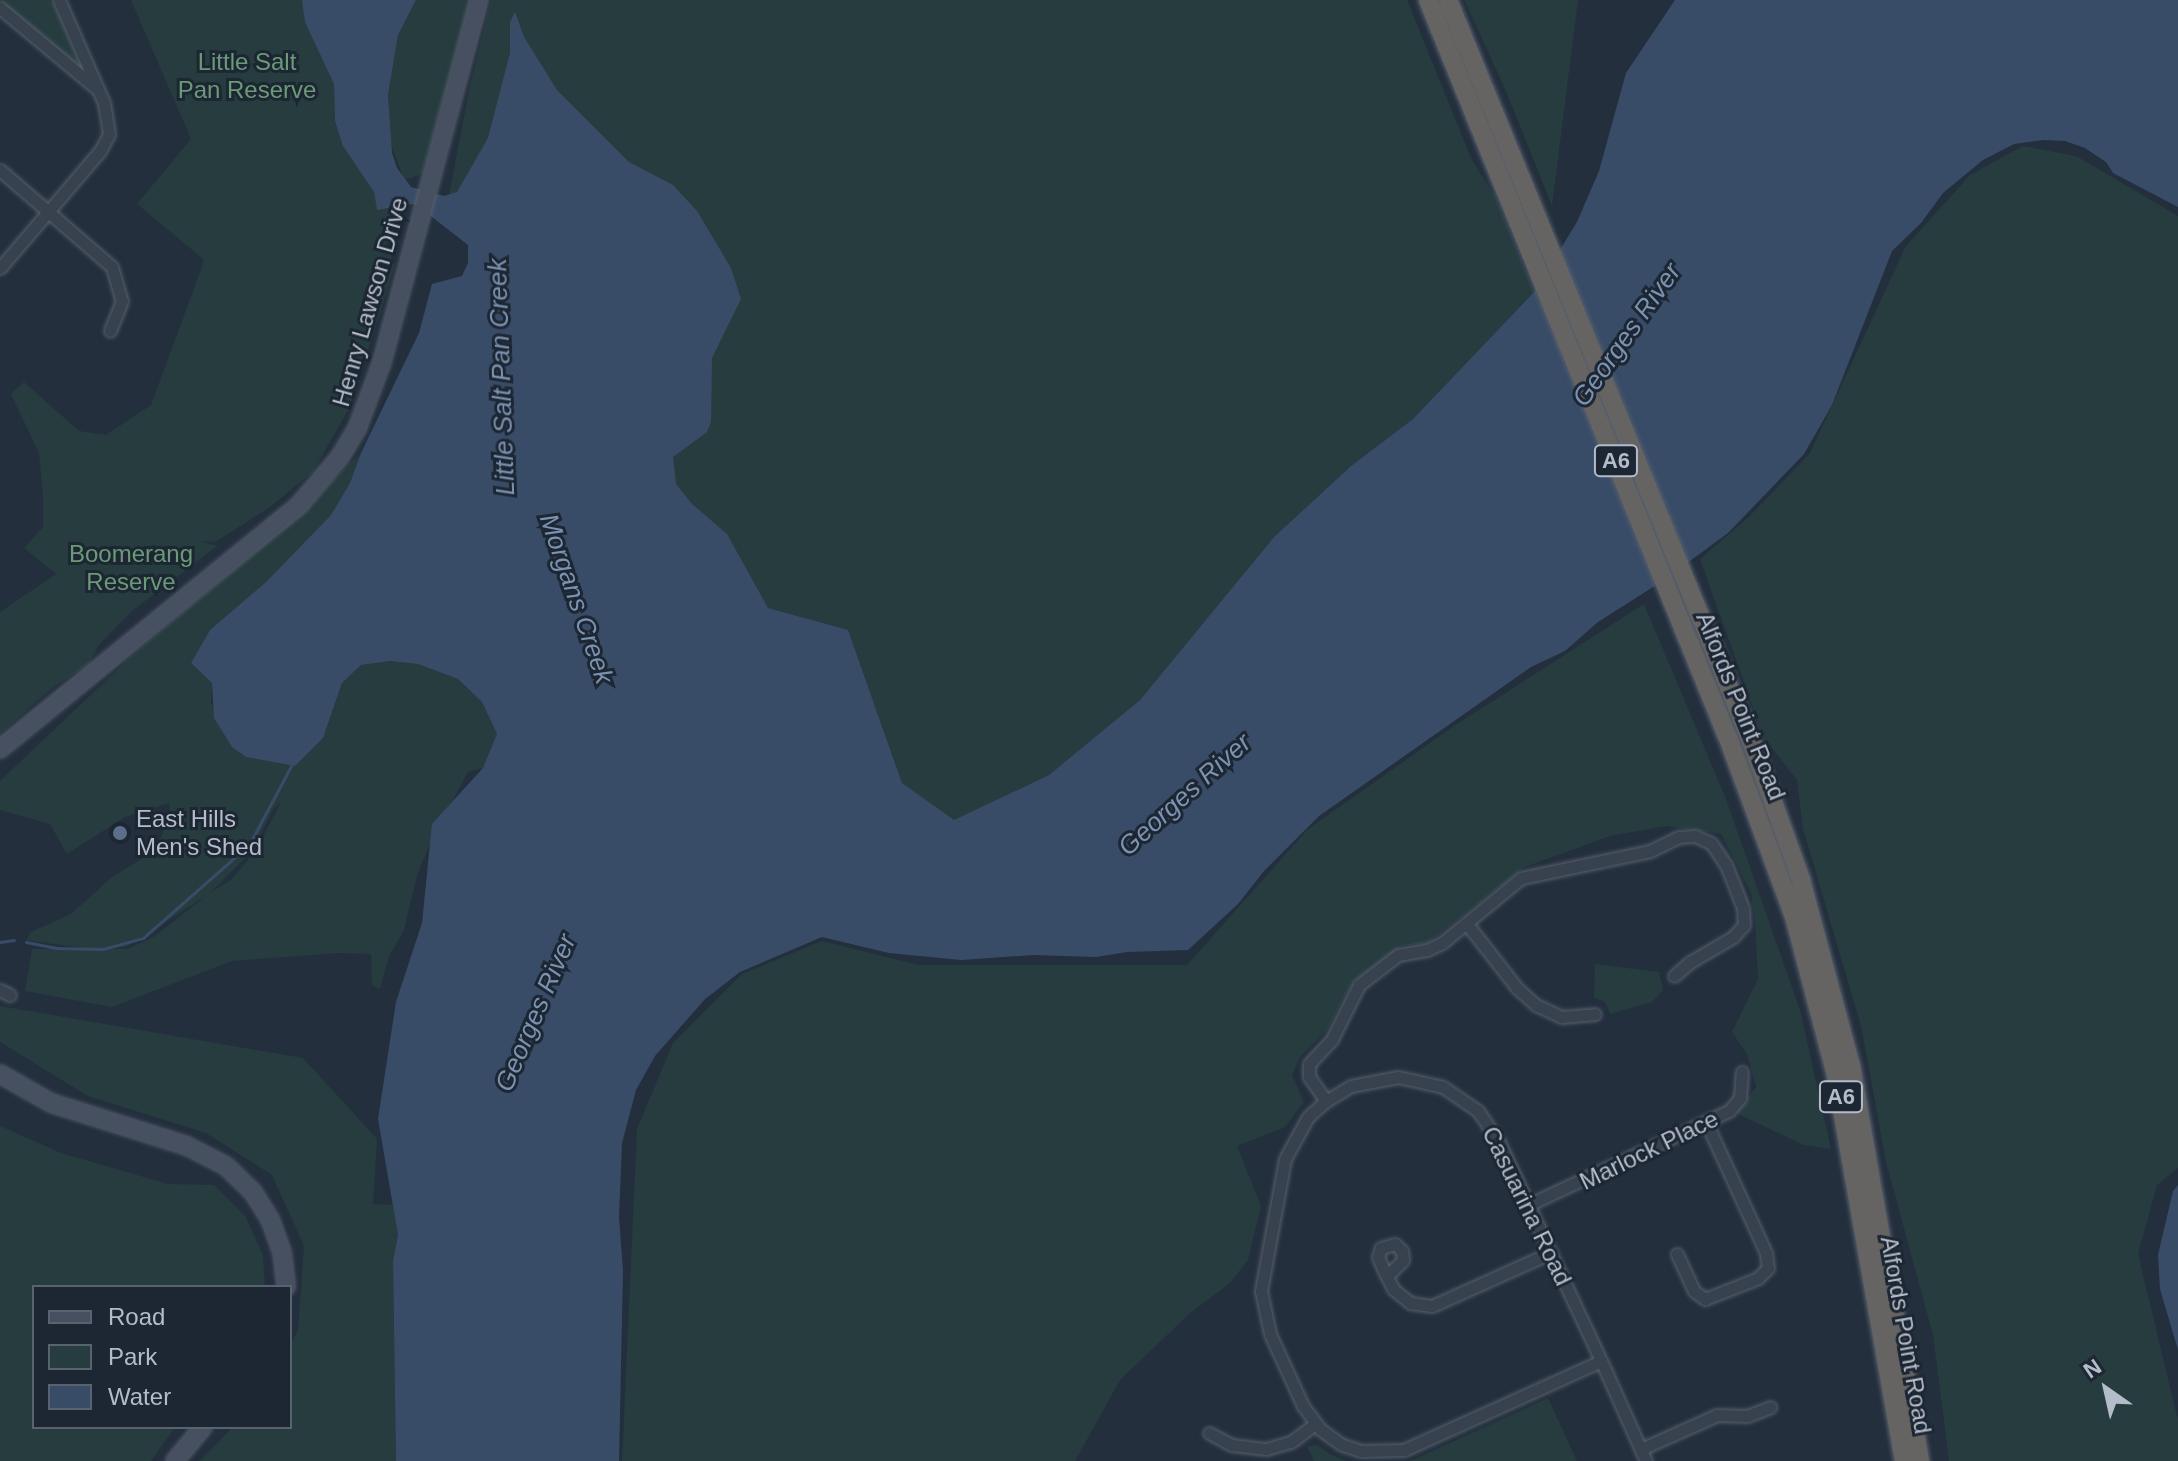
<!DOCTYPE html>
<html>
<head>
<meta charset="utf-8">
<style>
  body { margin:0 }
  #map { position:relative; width:2178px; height:1461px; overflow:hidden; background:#242f3e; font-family:Arial,sans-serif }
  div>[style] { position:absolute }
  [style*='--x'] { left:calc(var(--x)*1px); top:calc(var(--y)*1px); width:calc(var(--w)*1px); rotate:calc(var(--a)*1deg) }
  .green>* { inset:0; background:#263c3f }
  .water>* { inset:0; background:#394c67 }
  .stream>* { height:3px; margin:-1.5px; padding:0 1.5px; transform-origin:1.5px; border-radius:1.5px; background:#394c67 }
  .roads { filter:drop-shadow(0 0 2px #565f6c) drop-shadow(0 0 2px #565f6c) }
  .minor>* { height:11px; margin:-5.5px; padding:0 5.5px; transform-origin:5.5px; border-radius:5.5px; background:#38414e }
  .secondary>* { height:16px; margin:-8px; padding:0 8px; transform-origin:8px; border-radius:8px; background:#465061 }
  .trunk>* { height:18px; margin:-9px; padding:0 9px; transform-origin:9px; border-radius:9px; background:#656462 }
  .dots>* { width:22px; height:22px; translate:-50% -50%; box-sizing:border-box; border:4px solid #1d2633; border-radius:50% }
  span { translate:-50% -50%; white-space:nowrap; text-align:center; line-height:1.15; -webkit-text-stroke:6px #1d2633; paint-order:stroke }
  .shield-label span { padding:2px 6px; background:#1d2633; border:2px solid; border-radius:6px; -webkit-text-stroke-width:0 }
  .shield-label { font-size:22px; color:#b4bcc9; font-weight:700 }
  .park-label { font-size:24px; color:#6b9a76 }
  .street-label { font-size:24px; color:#b4bcc9 }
  .poi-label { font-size:24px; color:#b4bcc9 }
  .left { translate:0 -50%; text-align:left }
  .water-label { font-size:26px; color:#7c92b1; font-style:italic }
  .legend { position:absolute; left:32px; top:1285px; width:260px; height:144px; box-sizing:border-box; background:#1d2633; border:2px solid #59626f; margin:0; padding:10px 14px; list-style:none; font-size:24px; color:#b4bcc9 }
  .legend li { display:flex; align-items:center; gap:16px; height:40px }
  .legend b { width:40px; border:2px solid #59626f }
  .north { position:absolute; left:2066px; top:1349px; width:80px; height:80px; -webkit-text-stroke:6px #1d2633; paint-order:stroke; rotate:326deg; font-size:22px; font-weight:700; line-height:32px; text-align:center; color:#b4bcc9 }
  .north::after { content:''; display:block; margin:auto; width:28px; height:36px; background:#b4bcc9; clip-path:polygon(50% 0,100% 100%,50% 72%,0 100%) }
</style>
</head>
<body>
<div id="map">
  <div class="green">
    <i style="clip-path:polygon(0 0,52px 0,79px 62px,72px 63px)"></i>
    <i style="clip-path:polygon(131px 0,302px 0,334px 84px,335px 121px,348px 152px,374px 192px,377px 209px,400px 208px,400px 238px,386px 243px,395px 266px,349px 409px,313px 472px,270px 507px,215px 542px,200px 541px,217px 546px,132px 611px,98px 646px,89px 664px,51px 689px,0 734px,0 612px,56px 574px,24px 548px,43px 527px,43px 494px,39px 453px,11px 394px,24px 382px,79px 431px,106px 435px,151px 405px,203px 264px,203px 259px,137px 204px,191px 139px)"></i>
    <i style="clip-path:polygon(416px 0,470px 0,422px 174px,404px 180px,389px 139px,388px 95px,398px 35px)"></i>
    <i style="clip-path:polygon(491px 0,1407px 0,1471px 158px,1496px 198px,1534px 292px,1413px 419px,1351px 466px,1274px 537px,1140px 700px,1049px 775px,954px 821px,902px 783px,848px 630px,752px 622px,488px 182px,449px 196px,470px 85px)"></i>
    <i style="clip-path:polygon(1464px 0,1578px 0,1552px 206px,1506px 91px)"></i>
    <i style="clip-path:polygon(2023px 146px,2076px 156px,2178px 216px,2178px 1168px,2157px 1185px,2138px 1254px,2178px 1420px,2178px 1461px,1949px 1461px,1933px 1335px,1886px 1162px,1861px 1026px,1803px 829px,1797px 780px,1764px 738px,1700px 559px,1750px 516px,1810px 453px,1906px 246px,1970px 175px)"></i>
    <i style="clip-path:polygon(evenodd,361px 453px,350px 483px,331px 515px,266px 582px,210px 630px,191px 663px,212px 683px,211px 703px,246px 757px,295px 766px,323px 738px,342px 683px,361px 665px,390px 661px,418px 664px,458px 679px,482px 702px,497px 734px,497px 743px,483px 768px,468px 772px,434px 835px,417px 875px,404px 930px,389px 956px,380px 989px,372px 985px,371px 954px,338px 953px,232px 961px,112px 1007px,25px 991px,32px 949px,128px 949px,155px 936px,206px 896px,126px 947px,89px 949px,26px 940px,31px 932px,71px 914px,112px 877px,143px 858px,161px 838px,170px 813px,169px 803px,125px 817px,67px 854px,50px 824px,0 810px,0 781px,137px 651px,280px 531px,361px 453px,281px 802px,256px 850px,231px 880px,211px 892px,251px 852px,274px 808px,281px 802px)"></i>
    <i style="clip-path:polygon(1644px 604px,1726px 799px,1800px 1010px,1831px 1149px,1804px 1145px,1736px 1113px,1756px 1087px,1747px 1054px,1732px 1032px,1758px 979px,1755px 923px,1751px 893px,1721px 834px,1666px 826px,1610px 836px,1525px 867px,1428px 943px,1402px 946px,1354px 981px,1327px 1030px,1301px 1056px,1292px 1075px,1304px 1102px,1285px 1127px,1237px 1146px,1261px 1206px,1248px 1260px,1230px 1283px,1189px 1314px,1120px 1380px,1075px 1461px,622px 1461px,637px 1129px,673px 1043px,742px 974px,822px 941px,918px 965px,1187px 965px,1307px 830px,1451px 728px)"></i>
    <i style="clip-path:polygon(1595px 964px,1659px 972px,1663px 990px,1652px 1002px,1610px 1014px,1605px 1002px,1594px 997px)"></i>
    <i style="clip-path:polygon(0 1006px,303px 1058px,377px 1139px,373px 1204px,393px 1205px,398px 1235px,393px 1261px,396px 1461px,200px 1461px,233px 1427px,290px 1427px,290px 1345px,298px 1330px,304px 1246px,272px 1175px,206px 1133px,88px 1096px,0 1042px)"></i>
    <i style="clip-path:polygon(0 1126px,61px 1153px,168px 1184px,214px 1185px,245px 1216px,263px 1255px,265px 1287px,34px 1287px,34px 1427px,175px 1427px,151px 1461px,0 1461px)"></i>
    <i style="clip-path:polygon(1548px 1398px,1577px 1461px,1409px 1461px,1415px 1459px)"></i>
    <i style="clip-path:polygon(1317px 1445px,1330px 1454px,1346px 1461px,1314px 1461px,1307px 1446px)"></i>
  </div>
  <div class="water">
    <i style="clip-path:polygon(302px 0,416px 0,398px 35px,388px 95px,392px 153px,397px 168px,411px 187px,444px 196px,457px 192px,488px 138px,510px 53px,510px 22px,515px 12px,524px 37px,557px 90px,629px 162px,673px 185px,697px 211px,731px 268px,741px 299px,712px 358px,711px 422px,707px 432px,673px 457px,676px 484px,692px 504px,727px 534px,768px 608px,848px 630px,902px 783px,954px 820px,1049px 775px,1140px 700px,1274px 537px,1351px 466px,1413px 419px,1534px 292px,1577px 222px,1599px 171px,1626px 73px,1675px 0,2178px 0,2178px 207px,2113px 173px,2106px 162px,2085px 148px,2065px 141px,2044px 140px,2014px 144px,1983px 160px,1943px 193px,1921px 223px,1892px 251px,1832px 405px,1804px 454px,1728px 533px,1664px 580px,1598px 622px,1565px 651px,1531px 667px,1319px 816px,1264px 871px,1238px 904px,1188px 950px,1127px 952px,1096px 957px,1033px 955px,961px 960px,889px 953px,822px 937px,740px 972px,705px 999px,655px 1056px,636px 1090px,622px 1143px,619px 1217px,623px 1271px,619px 1461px,396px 1461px,393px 1261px,398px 1235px,378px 1119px,396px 1002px,422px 923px,432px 824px,483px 768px,497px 734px,482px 702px,458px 679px,418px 664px,390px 661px,361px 665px,342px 683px,323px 738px,295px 766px,246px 757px,232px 747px,214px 718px,212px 683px,191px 663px,210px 630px,266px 582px,331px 515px,350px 483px,361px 453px,419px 333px,432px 284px,462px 276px,468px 263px,468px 245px,423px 210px,413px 204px,377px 210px,374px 192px,343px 146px,335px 121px,334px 84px,305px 22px)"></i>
    <i style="clip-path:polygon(2178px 1185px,2178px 1350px,2160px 1289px,2158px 1255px,2173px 1191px)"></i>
  </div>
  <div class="stream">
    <i style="--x:0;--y:942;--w:14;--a:-8"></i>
    <i style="--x:26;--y:942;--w:31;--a:11"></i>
    <i style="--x:56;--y:948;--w:47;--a:1.2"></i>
    <i style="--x:103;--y:949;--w:41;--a:-15.4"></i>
    <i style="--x:143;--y:938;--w:141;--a:-41.3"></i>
    <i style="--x:249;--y:845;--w:92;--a:-62"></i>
  </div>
  <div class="roads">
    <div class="minor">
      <i style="--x:0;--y:8;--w:125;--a:39.8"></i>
      <i style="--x:0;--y:170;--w:148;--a:40.9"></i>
      <i style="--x:112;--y:267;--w:35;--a:74"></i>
      <i style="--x:122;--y:301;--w:32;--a:112"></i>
      <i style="--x:0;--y:268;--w:154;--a:-49.5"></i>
      <i style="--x:100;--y:151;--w:19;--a:-62"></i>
      <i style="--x:109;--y:134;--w:31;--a:-99"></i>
      <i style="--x:104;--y:103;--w:112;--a:-113.6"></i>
      <i style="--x:1467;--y:924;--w:81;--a:52"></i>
      <i style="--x:1517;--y:988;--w:25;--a:42"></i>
      <i style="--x:1536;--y:1005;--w:29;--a:25"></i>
      <i style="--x:1562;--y:1017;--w:33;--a:-5"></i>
      <i style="--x:0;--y:990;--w:11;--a:27"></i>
      <i style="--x:1326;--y:1101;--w:29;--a:-125"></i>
      <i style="--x:1309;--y:1077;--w:13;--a:-90"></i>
      <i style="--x:1309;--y:1064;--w:34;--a:-47"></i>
      <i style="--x:1332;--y:1039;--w:60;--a:-63.4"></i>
      <i style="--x:1359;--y:985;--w:49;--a:-37.6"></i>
      <i style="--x:1398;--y:955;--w:29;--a:-10"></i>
      <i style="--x:1427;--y:950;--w:17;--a:-25"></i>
      <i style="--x:1442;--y:943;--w:102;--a:-39.4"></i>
      <i style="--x:1521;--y:878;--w:132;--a:-11.8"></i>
      <i style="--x:1650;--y:851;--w:32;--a:-26"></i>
      <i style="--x:1679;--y:837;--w:16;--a:-4"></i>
      <i style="--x:1695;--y:836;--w:17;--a:24"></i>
      <i style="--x:1711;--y:843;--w:27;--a:56"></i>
      <i style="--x:1726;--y:865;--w:46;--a:68.4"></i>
      <i style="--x:1743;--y:908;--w:17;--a:87"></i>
      <i style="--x:1744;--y:925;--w:16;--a:133"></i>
      <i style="--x:1733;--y:937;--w:50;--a:149.8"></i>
      <i style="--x:1690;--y:962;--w:21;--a:139"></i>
      <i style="--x:1528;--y:1205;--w:222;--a:-25.1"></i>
      <i style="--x:1729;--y:1111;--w:17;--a:-50"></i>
      <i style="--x:1740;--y:1098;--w:26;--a:-86"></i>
      <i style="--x:1677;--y:1254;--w:41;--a:65.3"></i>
      <i style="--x:1694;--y:1291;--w:14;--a:36"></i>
      <i style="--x:1705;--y:1299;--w:57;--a:-21.6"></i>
      <i style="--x:1758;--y:1278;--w:14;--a:-45"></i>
      <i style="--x:1768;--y:1268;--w:15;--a:-98"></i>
      <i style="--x:1766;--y:1253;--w:144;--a:-114.6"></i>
      <i style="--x:1387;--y:1276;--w:23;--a:-45"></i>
      <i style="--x:1403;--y:1260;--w:9;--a:-96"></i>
      <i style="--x:1402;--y:1251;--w:10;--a:-135"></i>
      <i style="--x:1395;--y:1244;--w:15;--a:164"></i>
      <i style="--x:1381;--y:1248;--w:9;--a:108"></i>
      <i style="--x:1378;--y:1257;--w:13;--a:67"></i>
      <i style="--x:1383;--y:1269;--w:22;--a:63"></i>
      <i style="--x:1393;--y:1289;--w:22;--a:39"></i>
      <i style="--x:1410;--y:1303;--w:22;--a:8"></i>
      <i style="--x:1432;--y:1306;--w:129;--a:-24.2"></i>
      <i style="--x:1601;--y:1361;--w:216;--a:155.7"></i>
      <i style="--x:1404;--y:1450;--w:43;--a:178.7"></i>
      <i style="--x:1361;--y:1451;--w:20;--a:-162"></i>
      <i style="--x:1342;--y:1445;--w:26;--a:-144"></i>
      <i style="--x:1321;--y:1430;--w:30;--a:-127"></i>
      <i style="--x:1303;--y:1406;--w:79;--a:-114.6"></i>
      <i style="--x:1270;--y:1334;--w:44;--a:-101.8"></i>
      <i style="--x:1261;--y:1291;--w:134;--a:-79.7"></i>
      <i style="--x:1285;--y:1159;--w:48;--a:-61.3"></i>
      <i style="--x:1308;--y:1117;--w:24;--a:-42"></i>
      <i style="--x:1326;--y:1101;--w:29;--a:-31"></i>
      <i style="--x:1351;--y:1086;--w:48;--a:-10.8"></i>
      <i style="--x:1398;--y:1077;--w:46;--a:12.5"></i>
      <i style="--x:1443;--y:1087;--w:42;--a:34.4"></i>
      <i style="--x:1478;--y:1111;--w:37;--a:56"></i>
      <i style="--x:1499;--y:1142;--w:256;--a:65"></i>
      <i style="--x:1607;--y:1374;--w:95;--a:65.9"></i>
      <i style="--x:1209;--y:1433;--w:26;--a:28"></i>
      <i style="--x:1232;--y:1445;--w:34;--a:7"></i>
      <i style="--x:1266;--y:1449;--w:26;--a:-16"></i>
      <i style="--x:1291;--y:1442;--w:30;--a:-37"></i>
      <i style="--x:1641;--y:1449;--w:83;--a:-24.1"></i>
      <i style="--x:1717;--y:1415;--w:30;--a:2"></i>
      <i style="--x:1747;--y:1416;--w:25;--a:-21"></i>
    </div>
    <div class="secondary">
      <i style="--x:0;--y:749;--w:387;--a:-39.2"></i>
      <i style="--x:300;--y:504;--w:62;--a:-49.6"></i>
      <i style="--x:340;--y:457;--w:33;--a:-59"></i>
      <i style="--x:357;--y:429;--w:72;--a:-69.5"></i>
      <i style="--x:382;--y:362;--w:375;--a:-75"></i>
      <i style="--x:0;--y:1074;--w:59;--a:29.6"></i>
      <i style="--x:51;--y:1103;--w:143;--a:17.5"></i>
      <i style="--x:187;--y:1146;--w:44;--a:27.1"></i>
      <i style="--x:226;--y:1166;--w:37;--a:44"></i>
      <i style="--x:253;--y:1192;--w:32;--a:58"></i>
      <i style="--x:270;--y:1219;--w:35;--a:70"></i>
      <i style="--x:282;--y:1252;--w:35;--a:83"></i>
      <i style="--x:175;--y:1461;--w:44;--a:-50.5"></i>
    </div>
    <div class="trunk">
      <i style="--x:1428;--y:0;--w:805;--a:67.89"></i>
      <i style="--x:1731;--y:746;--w:181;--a:69.7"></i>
      <i style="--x:1794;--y:916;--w:164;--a:75.2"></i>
      <i style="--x:1836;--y:1075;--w:392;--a:80"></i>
      <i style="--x:1448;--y:0;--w:797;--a:67.74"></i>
      <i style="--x:1750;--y:738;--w:151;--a:70.2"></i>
      <i style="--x:1801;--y:880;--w:193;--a:75"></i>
      <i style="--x:1851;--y:1066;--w:401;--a:80.1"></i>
    </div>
  </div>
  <div class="dots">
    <i style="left:120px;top:833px;background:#5c6f8a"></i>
  </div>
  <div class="shield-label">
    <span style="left:1616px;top:461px">A6</span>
    <span style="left:1841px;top:1097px">A6</span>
  </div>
  <div class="park-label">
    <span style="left:247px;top:76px">Little Salt<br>Pan Reserve</span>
    <span style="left:131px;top:568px">Boomerang<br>Reserve</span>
  </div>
  <div class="street-label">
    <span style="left:370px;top:302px;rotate:-74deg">Henry Lawson Drive</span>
    <span style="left:1741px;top:706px;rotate:68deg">Alfords Point Road</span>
    <span style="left:1649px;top:1150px;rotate:-26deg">Marlock Place</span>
    <span style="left:1527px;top:1206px;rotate:64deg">Casuarina Road</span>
    <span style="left:1906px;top:1335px;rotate:80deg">Alfords Point Road</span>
  </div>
  <div class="poi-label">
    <span class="left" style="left:136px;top:833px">East Hills<br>Men's Shed</span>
  </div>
  <div class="water-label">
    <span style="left:1627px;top:335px;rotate:-55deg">Georges River</span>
    <span style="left:502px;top:377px;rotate:-92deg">Little Salt Pan Creek</span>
    <span style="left:576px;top:599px;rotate:71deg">Morgans Creek</span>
    <span style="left:1185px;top:795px;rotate:-42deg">Georges River</span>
    <span style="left:536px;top:1013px;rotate:-67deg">Georges River</span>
  </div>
  <ul class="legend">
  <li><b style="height:10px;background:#465061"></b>Road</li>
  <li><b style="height:22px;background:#263c3f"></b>Park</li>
  <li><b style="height:22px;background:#394c67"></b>Water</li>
  </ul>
  <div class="north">N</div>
</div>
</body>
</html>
